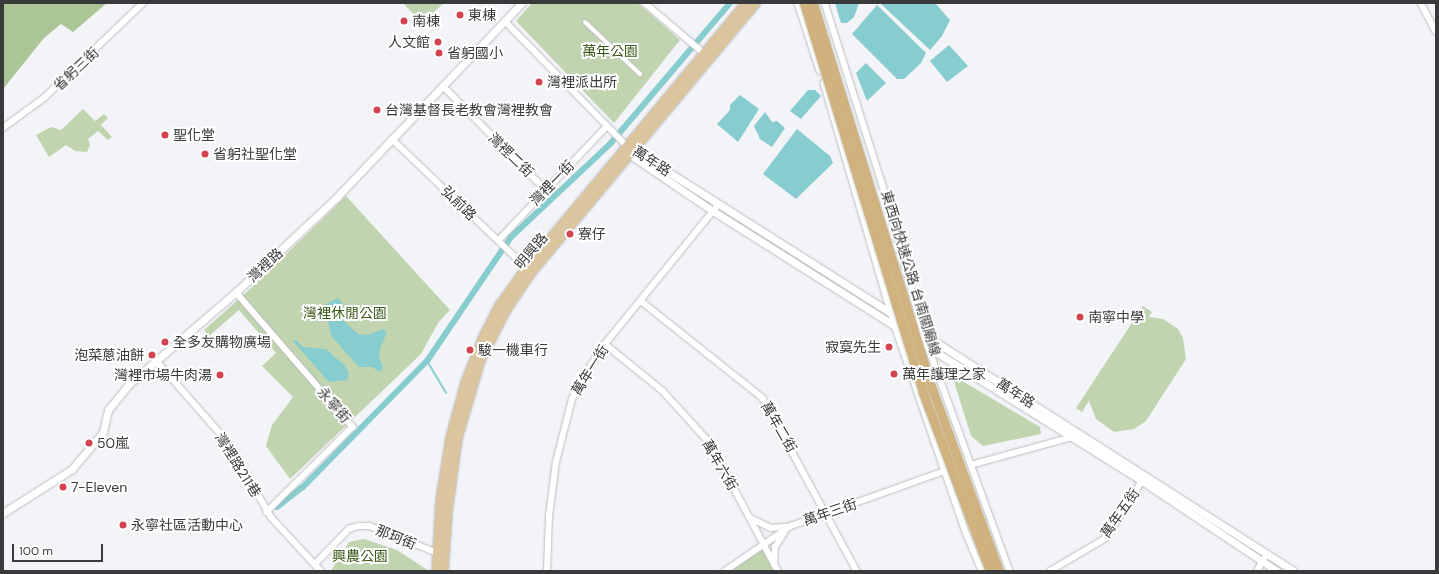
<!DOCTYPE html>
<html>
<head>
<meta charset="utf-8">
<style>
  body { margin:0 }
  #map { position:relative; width:1439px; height:574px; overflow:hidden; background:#f3f4f8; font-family:"DM Sans","Noto Sans TC",sans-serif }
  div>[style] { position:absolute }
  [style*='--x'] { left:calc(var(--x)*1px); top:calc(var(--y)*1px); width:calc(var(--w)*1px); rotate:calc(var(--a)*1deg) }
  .green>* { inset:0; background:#c0d4b0 }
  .forest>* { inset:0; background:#acc597 }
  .water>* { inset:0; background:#87ccce }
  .stream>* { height:2px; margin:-1px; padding:0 1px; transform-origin:1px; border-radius:1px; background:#87ccce }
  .canal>* { height:6px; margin:-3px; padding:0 3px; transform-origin:3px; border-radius:3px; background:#87ccce }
  .roads { filter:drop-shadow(0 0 1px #bdbec2) drop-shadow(0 0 1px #bdbec2) }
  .pedestrian>* { height:4px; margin:-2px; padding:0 2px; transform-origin:2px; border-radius:2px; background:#fff }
  .minor>* { height:5.5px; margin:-2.75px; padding:0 2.75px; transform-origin:2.75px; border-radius:2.75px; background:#fff }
  .tertiary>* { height:7px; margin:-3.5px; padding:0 3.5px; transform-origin:3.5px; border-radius:3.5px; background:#fff }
  .primary>* { height:9px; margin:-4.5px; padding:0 4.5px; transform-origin:4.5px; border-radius:4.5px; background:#dbc59e }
  .bridges { filter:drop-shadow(0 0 1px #cfd0d0) drop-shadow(0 0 1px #cfd0d0) }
  .trunk-bridge>* { height:9px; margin:-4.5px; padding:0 4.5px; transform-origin:4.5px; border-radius:4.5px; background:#cfb27e }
  .dots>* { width:11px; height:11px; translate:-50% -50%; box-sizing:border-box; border:2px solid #fff; border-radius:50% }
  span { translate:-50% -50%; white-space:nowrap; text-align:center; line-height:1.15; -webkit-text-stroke:4px #fff; paint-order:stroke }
  .poi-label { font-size:14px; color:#393a3b }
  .left { translate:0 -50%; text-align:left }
  .right { translate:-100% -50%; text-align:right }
  .park-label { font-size:14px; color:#3a5a19 }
  .street-label { font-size:14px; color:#393a3b }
  .frame { position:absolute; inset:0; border:4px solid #393a3b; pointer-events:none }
  .scale { position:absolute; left:12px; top:544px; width:91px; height:18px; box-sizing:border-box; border:2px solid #393a3b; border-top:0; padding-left:5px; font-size:12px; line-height:14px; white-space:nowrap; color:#393a3b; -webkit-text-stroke:3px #fff; paint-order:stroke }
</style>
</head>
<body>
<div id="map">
  <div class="green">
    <i style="clip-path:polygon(403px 3px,444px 3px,422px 23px)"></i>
    <i style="clip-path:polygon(532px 3px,638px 3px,680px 40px,614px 123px,516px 21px)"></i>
    <i style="clip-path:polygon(83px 109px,95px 121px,104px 114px,108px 118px,101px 125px,112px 137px,108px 140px,98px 131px,88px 139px,90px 145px,87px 152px,75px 151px,66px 145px,49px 157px,36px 135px,51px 127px,61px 130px)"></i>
    <i style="clip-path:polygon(346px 196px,450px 310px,438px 323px,421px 354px,290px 479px,266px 446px,272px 425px,293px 397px,262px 366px,276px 353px,239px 310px,209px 336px,204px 330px,250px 289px)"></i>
    <i style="clip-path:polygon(1143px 306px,1152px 312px,1149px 317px,1163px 319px,1178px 329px,1183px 338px,1186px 359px,1146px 421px,1134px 429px,1114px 432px,1096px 419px,1089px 401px,1082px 412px,1076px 408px)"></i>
    <i style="clip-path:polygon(952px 375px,1040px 427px,1041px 434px,983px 446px,971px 436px)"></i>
    <i style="clip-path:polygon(364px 539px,397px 550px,429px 571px,331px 571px,349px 542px)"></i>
    <i style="clip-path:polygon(763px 545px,778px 571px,721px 571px)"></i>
  </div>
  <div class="forest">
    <i style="clip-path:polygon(3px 3px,107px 3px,73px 32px,61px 24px,44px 38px,3px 89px)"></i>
  </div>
  <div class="water">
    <i style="clip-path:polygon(835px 3px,859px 3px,854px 17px,847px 23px,841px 23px)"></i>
    <i style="clip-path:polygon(880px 3px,935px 3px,950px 20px,942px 36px,930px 50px)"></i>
    <i style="clip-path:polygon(877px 5px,926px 53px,921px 63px,904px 79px,897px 79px,852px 34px)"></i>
    <i style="clip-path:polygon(949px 45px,968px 66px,947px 82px,930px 61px)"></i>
    <i style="clip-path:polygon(866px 63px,886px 83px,867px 101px,856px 73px)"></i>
    <i style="clip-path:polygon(808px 90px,815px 90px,821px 96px,801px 119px,790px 111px)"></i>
    <i style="clip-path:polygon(740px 95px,759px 109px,738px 142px,717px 124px,730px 110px,730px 105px)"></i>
    <i style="clip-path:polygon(765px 112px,772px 122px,777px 121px,785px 128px,772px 147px,760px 139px,754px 126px)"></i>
    <i style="clip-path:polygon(797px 129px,830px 156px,833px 163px,796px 199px,763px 174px)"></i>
    <i style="clip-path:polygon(338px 298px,342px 303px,345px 322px,358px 334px,368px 335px,383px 329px,387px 333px,381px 345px,379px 358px,383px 367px,380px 372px,372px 367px,359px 367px,331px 336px,328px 321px,322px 312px,326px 304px)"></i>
    <i style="clip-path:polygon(296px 340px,303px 347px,326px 349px,344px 365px,349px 373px,347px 380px,329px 382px,293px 341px)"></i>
  </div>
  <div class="stream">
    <i style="--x:427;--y:361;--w:37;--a:59"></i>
  </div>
  <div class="canal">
    <i style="--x:277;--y:507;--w:33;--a:-38"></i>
    <i style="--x:303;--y:487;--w:177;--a:-45.5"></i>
    <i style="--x:427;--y:361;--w:150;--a:-55.9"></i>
    <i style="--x:511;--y:237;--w:136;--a:-43.2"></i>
    <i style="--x:610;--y:144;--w:185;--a:-49.6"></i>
  </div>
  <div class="roads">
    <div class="pedestrian">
      <i style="--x:585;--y:22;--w:76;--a:43.4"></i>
    </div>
    <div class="minor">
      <i style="--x:645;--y:3;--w:80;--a:40.4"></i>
      <i style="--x:798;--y:3;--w:71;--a:72.1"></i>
      <i style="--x:825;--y:3;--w:215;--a:72.4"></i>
      <i style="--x:890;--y:208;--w:131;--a:75"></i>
      <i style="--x:924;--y:335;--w:251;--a:70"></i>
      <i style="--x:1421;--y:3;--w:32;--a:62"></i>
      <i style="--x:505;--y:21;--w:175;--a:45.7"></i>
      <i style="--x:824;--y:83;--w:253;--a:73.7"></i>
      <i style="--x:895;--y:326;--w:218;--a:71"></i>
      <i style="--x:966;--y:532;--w:42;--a:67.7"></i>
      <i style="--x:443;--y:86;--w:145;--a:45.3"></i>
      <i style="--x:3;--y:128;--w:51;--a:-36.2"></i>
      <i style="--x:44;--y:98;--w:137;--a:-43.8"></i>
      <i style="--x:392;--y:139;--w:185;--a:43.7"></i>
      <i style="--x:498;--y:241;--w:158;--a:-46.5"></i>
      <i style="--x:236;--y:292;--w:179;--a:49.1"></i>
      <i style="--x:353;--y:427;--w:121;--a:135.3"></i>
      <i style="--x:641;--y:301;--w:156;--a:38.5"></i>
      <i style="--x:763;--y:398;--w:197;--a:61.5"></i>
      <i style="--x:605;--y:344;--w:75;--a:39"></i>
      <i style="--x:663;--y:391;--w:72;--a:47.8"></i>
      <i style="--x:711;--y:444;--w:144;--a:62.2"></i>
      <i style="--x:156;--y:360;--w:108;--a:48.8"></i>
      <i style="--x:227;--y:441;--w:89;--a:59.7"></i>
      <i style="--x:272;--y:518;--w:72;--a:47.2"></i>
      <i style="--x:971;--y:465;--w:106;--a:-15.4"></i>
      <i style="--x:750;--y:518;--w:23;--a:25"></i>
      <i style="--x:771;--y:528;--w:16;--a:-4"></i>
      <i style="--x:315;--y:564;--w:49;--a:-45.8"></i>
      <i style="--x:349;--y:529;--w:10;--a:-17"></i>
      <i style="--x:359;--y:526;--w:11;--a:0"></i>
      <i style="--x:370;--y:526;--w:75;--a:21.8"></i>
      <i style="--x:774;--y:564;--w:17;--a:-87"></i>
      <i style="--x:775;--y:547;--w:17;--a:-57"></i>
      <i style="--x:547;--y:571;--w:55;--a:-87.9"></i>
      <i style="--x:549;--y:516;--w:54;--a:-82.6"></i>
      <i style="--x:556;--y:462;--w:65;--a:-75.7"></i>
      <i style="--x:572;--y:399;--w:28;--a:-63"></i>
      <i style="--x:585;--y:374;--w:36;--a:-56"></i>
      <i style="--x:605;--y:344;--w:179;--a:-50.9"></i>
      <i style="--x:725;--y:571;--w:80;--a:-34.3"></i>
      <i style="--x:791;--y:526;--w:164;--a:-19.7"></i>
      <i style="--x:1050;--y:571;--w:65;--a:-30.5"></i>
      <i style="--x:1106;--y:538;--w:71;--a:-57.7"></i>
      <i style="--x:1257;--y:571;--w:14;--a:-60"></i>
    </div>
    <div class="tertiary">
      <i style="--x:629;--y:147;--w:323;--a:32.4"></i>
      <i style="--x:628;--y:151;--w:3;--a:72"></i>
      <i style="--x:629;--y:154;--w:102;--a:34.2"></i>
      <i style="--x:713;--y:211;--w:228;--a:32.3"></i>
      <i style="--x:912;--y:327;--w:452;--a:32.6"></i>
      <i style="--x:915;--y:339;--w:268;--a:32"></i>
      <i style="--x:1142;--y:481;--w:162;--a:33.7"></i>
      <i style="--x:3;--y:513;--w:82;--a:-32.5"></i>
      <i style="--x:72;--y:469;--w:48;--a:-50"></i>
      <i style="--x:103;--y:432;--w:23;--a:-77"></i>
      <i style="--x:108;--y:410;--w:33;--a:-51"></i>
      <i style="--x:129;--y:384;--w:141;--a:-40.7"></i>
      <i style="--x:236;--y:292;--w:137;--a:-43.2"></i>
      <i style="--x:336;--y:198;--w:269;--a:-46.4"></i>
    </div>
    <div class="primary">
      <i style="--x:436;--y:571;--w:71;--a:-86.8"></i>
      <i style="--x:440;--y:500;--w:64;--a:-81"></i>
      <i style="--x:450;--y:437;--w:57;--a:-74.7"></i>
      <i style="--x:465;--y:382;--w:49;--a:-68.6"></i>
      <i style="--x:483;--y:336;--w:35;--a:-63"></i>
      <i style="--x:499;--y:305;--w:47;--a:-54.6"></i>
      <i style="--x:526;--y:267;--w:343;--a:-50.3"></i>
      <i style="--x:443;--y:571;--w:59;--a:-86.1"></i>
      <i style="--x:447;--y:512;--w:75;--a:-82.3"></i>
      <i style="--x:457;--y:438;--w:81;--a:-73.6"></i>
      <i style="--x:480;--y:360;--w:57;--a:-63"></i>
      <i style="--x:506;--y:309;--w:45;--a:-56"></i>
      <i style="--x:531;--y:272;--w:350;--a:-50.2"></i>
    </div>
  </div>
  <div class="bridges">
    <div class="trunk-bridge">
      <i style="--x:804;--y:3;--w:408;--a:73"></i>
      <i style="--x:923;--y:393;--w:190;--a:69.4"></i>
      <i style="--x:813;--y:3;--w:404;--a:72.9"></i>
      <i style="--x:932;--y:389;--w:194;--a:69.8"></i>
    </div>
  </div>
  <div class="dots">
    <i style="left:460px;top:15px;background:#d44450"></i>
    <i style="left:404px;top:21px;background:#d44450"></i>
    <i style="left:438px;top:42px;background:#d44450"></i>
    <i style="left:439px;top:53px;background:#d44450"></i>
    <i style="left:539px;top:82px;background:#d44450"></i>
    <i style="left:377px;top:110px;background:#d44450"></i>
    <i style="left:165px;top:135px;background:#d44450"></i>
    <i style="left:205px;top:154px;background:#d44450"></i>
    <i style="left:570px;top:234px;background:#d44450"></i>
    <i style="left:1080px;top:317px;background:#d44450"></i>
    <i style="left:165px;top:342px;background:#d44450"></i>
    <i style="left:889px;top:347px;background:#d44450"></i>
    <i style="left:470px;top:350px;background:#d44450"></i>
    <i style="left:152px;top:355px;background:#d44450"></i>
    <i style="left:894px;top:374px;background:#d44450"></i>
    <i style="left:220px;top:375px;background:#d44450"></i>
    <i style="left:89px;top:443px;background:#d44450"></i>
    <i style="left:63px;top:487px;background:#d44450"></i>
    <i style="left:123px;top:525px;background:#d44450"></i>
  </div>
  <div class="poi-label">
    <span class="left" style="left:468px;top:15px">東棟</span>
    <span class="left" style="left:412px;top:21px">南棟</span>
    <span class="right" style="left:430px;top:42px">人文館</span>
    <span class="left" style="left:447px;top:53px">省躬國小</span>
    <span class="left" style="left:547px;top:82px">灣裡派出所</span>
    <span class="left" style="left:385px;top:110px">台灣基督長老教會灣裡教會</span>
    <span class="left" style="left:173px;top:135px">聖化堂</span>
    <span class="left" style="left:213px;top:154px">省躬社聖化堂</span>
    <span class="left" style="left:578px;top:234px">寮仔</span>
    <span class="left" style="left:1088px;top:317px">南寧中學</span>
    <span class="left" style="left:173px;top:342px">全多友購物廣場</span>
    <span class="right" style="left:881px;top:347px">寂寞先生</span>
    <span class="left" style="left:478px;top:350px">駿一機車行</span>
    <span class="right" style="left:144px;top:355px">泡菜蔥油餅</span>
    <span class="left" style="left:902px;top:374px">萬年護理之家</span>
    <span class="right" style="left:212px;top:375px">灣裡市場牛肉湯</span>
    <span class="left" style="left:97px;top:443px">50嵐</span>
    <span class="left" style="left:71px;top:487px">7-Eleven</span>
    <span class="left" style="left:131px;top:525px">永寧社區活動中心</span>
  </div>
  <div class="park-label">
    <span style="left:610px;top:51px">萬年公園</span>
    <span style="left:345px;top:313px">灣裡休閒公園</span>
    <span style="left:360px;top:556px">興農公園</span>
  </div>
  <div class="street-label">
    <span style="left:76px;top:69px;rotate:-43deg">省躬三街</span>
    <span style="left:511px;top:155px;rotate:44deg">灣裡二街</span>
    <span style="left:652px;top:161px;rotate:33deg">萬年路</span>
    <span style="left:552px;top:183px;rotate:-46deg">灣裡一街</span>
    <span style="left:459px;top:203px;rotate:44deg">弘前路</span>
    <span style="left:531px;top:251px;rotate:-50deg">明興路</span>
    <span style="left:265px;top:265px;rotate:-43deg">灣裡路</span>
    <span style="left:911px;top:273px;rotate:73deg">東西向快速公路 台南關廟線</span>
    <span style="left:590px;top:370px;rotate:-58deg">萬年一街</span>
    <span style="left:1016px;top:393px;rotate:32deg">萬年路</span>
    <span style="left:334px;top:405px;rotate:49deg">永寧街</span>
    <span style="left:779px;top:427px;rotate:60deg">萬年二街</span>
    <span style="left:238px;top:465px;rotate:58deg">灣裡路211巷</span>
    <span style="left:720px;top:465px;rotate:60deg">萬年六街</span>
    <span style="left:830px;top:512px;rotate:-19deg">萬年三街</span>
    <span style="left:1120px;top:513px;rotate:-55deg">萬年五街</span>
    <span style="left:396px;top:537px;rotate:22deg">那珂街</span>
  </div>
  <div class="frame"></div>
  <div class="scale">100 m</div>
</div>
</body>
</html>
